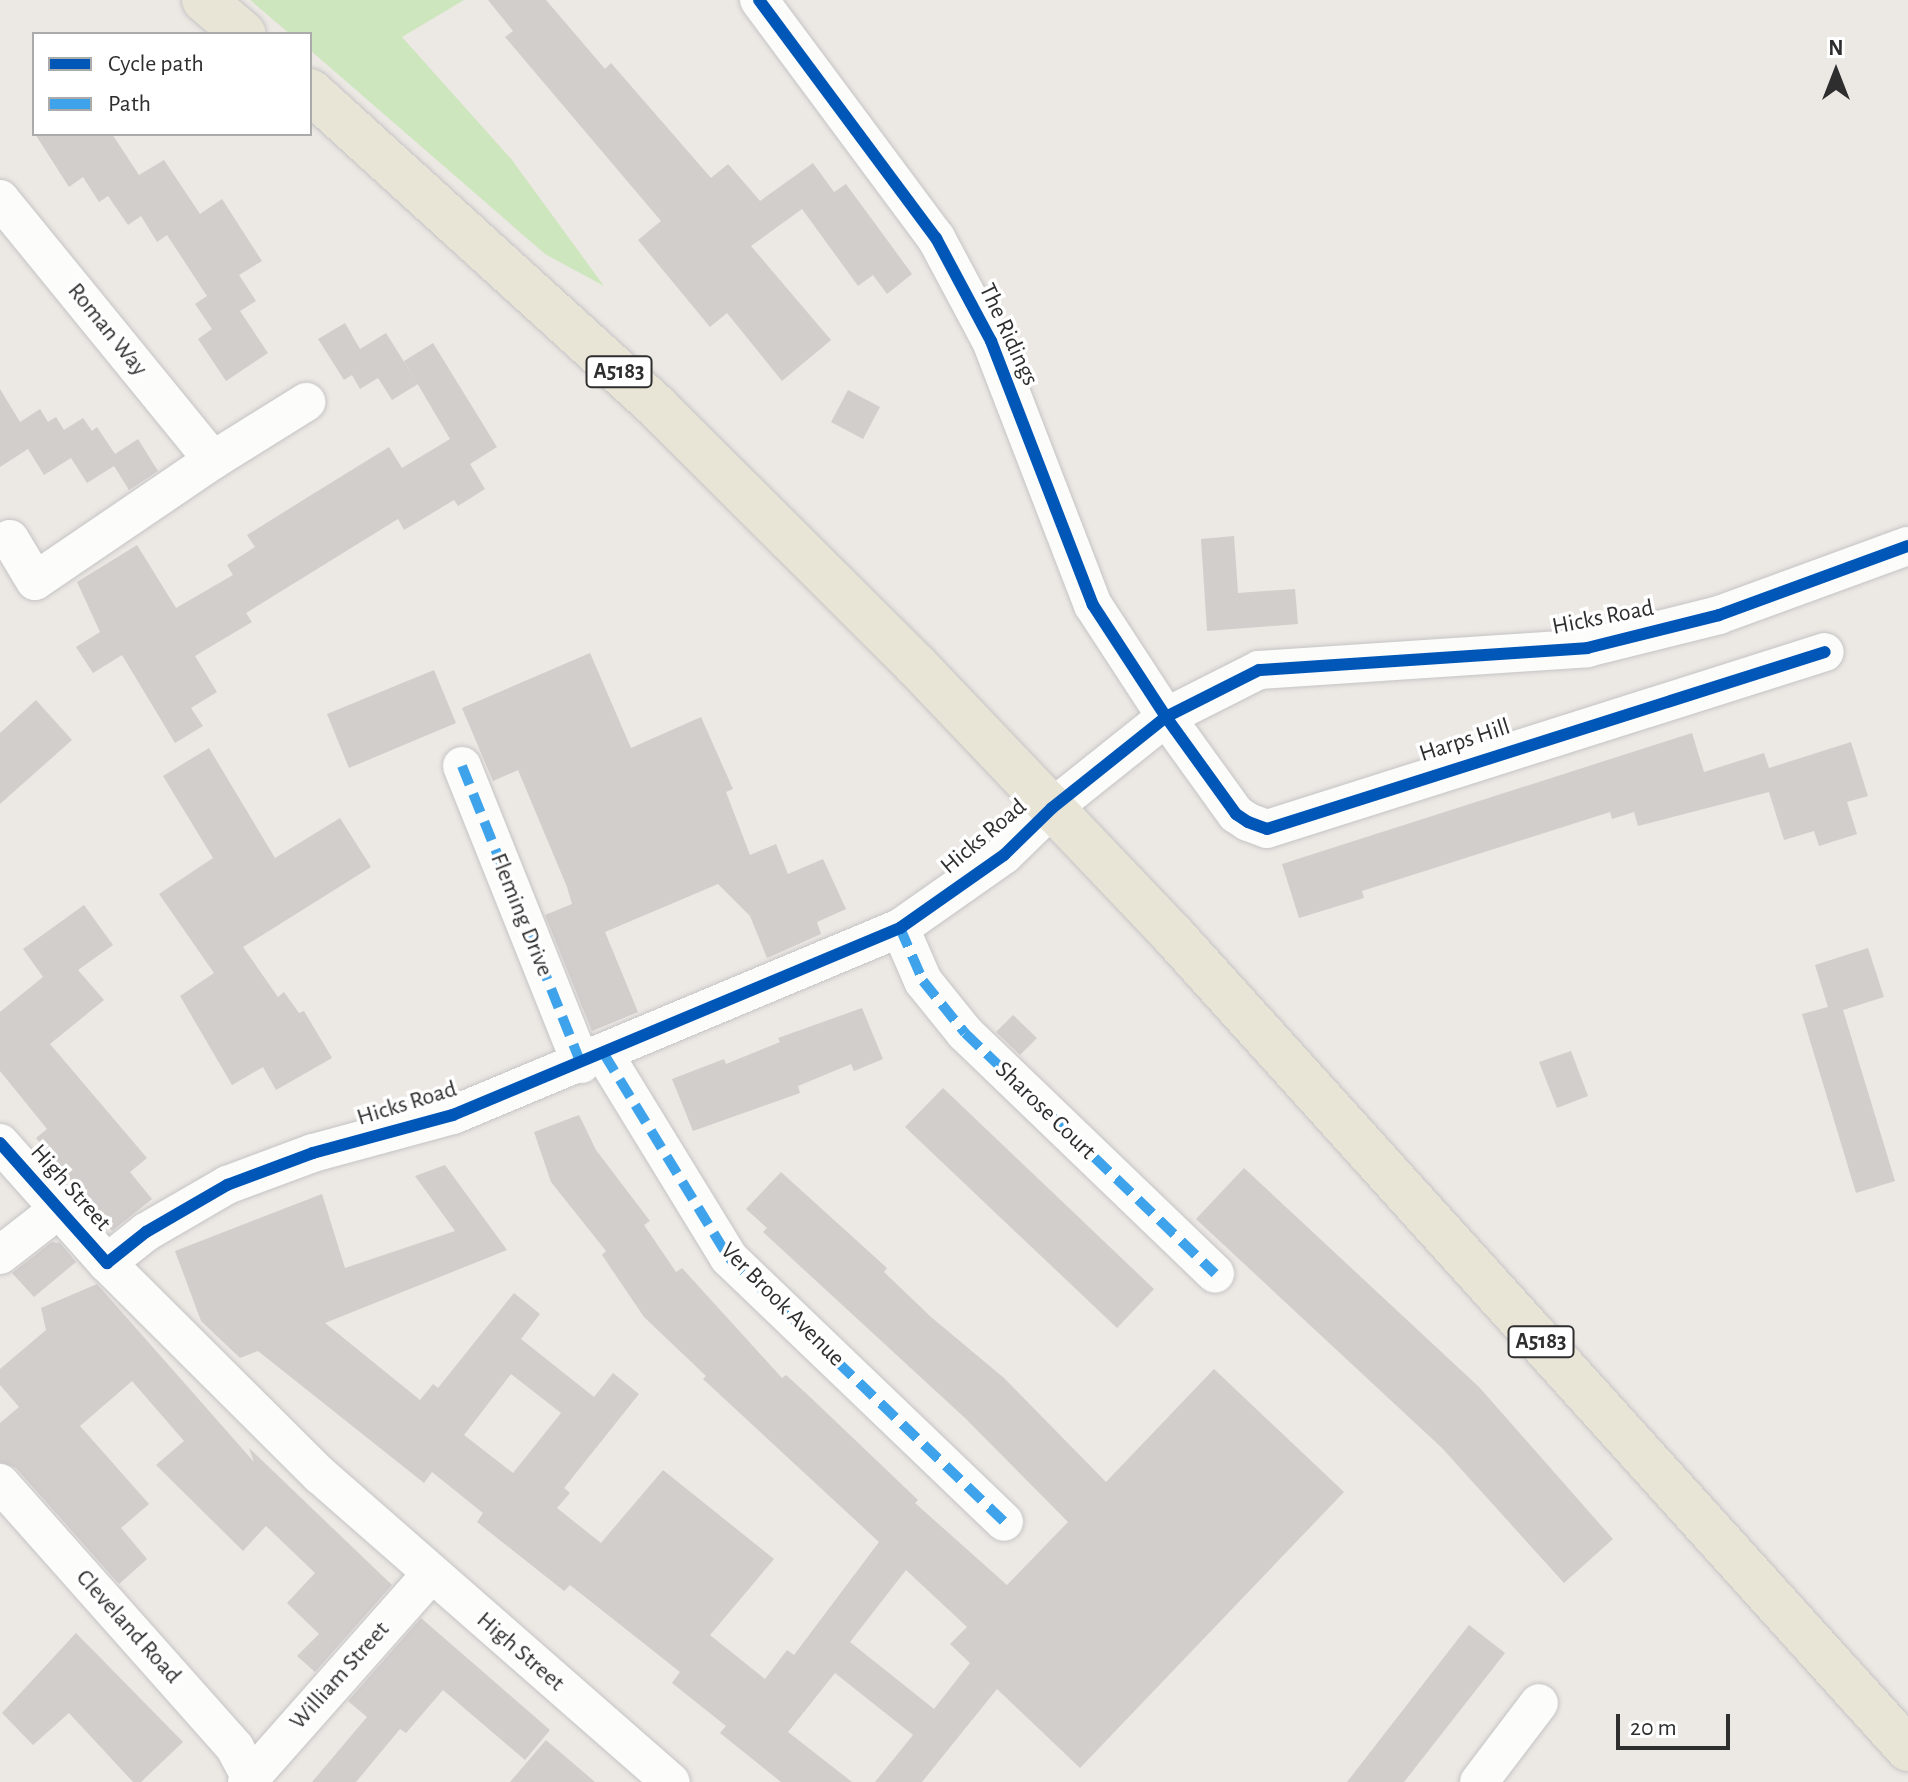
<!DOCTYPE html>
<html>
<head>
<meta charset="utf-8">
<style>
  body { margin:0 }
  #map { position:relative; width:1908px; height:1782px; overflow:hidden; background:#ece8e4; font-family:"Alegreya Sans",sans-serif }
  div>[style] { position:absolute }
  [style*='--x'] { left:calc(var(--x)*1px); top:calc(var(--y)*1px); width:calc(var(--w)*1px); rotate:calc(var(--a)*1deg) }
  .green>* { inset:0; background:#cee6be }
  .building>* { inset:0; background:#d1cecb }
  .roads { filter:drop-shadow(0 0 2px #c5c4c5) drop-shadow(0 0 2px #c5c4c5) }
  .minor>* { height:38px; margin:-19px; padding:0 19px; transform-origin:19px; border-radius:19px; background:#fcfcfb }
  .major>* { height:44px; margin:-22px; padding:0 22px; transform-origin:22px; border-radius:22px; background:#e8e4d6 }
  .quiet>* { height:10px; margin-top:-5px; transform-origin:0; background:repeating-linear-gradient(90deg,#3ea3eb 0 20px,transparent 0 30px) }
  .cycleway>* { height:12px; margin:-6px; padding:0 6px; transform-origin:6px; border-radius:6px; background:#0057b8 }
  span { translate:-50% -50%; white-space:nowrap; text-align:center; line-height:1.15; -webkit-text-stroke:7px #fff; paint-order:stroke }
  .shield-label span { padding:2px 6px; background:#fff; border:2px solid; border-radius:6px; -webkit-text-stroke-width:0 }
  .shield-label { font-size:22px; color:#2e2e2e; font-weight:700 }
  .street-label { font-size:24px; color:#2e2e2e }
  .legend { position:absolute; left:32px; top:32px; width:280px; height:104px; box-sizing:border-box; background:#fff; border:2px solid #ababab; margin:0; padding:10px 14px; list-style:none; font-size:24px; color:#2e2e2e }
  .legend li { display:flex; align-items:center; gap:16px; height:40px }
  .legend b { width:40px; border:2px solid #ababab }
  .north { position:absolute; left:1796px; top:32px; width:80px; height:80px; -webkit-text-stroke:6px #fff; paint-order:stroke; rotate:0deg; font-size:22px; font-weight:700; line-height:32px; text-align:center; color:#2e2e2e }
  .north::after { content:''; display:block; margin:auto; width:28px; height:36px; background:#2e2e2e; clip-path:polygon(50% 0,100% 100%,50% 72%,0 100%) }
  .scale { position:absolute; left:1616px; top:1714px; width:114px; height:36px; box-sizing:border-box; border:4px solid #2e2e2e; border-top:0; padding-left:10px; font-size:24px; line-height:28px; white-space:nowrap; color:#2e2e2e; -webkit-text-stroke:6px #fff; paint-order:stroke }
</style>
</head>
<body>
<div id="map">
  <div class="green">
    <i style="clip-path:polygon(250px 0,464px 0,402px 37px,512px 160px,604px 286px,545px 254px,310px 50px,310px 34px,290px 34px)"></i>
  </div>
  <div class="building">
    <i style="clip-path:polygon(488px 0,546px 0,605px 69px,611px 63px,711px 178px,728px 164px,760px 201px,813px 163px,834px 192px,846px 184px,912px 274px,887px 294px,873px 275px,858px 286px,802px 209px,751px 246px,831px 340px,782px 381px,727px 313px,710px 327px,638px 240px,661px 221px,505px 37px,513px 31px)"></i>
    <i style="clip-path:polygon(35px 134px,112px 134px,139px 175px,164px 160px,200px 214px,222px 199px,262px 261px,239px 275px,256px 301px,240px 311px,268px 353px,226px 381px,198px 339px,212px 329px,195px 304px,207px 296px,167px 235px,157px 242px,141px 216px,128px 225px,108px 196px,99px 202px,83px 177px,69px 187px)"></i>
    <i style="clip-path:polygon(345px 323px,360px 349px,386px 333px,418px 384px,392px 400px,378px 378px,360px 389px,352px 375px,344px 380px,318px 339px)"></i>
    <i style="clip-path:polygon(433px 343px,497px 447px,470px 464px,485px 489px,458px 506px,454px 500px,404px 530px,398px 519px,246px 613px,252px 622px,195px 656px,217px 692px,191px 708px,203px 726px,175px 743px,122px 655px,93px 673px,76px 647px,100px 632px,77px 582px,137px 545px,176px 608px,233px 575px,227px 565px,255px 547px,247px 535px,308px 497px,389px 447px,402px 468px,450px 439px,404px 361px)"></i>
    <i style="clip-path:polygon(0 389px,20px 422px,40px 409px,48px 422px,56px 417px,64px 430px,83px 418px,92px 431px,97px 427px,115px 454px,138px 439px,158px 471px,129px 490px,114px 466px,87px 483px,71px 458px,44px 475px,28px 449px,0 467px)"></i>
    <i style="clip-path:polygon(848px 390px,880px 407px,863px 439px,831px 422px)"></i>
    <i style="clip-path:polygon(1234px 536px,1238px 593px,1295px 589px,1298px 624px,1207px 631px,1201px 539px)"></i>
    <i style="clip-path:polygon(590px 653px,631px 748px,701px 717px,733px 789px,726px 792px,750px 855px,776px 844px,788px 874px,823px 859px,846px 909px,817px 922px,821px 934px,767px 958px,750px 916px,718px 884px,605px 932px,638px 1012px,592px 1031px,545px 915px,572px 904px,567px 887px,518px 770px,493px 781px,462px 708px)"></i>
    <i style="clip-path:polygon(434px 670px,456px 723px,349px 768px,327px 714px)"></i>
    <i style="clip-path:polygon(36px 700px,72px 740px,0 804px,0 733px)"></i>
    <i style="clip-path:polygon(1692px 733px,1704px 772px,1764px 753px,1769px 768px,1851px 742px,1868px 796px,1847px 802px,1857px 834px,1819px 846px,1814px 831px,1784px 840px,1769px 792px,1638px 826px,1634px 812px,1612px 819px,1610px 812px,1362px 891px,1364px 898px,1299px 918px,1282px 864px)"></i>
    <i style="clip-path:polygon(209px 748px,275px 858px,340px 818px,371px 867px,243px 947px,278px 997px,284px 992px,299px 1013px,304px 1011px,332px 1058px,276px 1090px,263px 1067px,232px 1085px,180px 996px,214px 973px,159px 894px,213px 858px,163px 776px)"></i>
    <i style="clip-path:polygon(84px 905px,113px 945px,78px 970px,104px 1000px,50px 1044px,147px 1158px,130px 1172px,152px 1199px,112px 1231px,36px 1138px,47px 1129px,0 1071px,0 1012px,43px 977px,23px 949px)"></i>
    <i style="clip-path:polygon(1868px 948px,1884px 997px,1843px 1010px,1895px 1181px,1856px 1193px,1802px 1014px,1828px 1007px,1815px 965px)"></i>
    <i style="clip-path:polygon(862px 1008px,883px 1059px,854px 1071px,851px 1064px,798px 1086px,800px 1093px,693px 1131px,672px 1079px,724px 1059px,726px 1064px,780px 1042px,778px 1038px)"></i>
    <i style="clip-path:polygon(1013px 1015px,1037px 1038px,1020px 1055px,996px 1032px)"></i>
    <i style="clip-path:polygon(1571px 1051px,1588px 1096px,1557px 1108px,1539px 1062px)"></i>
    <i style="clip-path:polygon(943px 1088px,1154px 1289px,1117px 1328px,905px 1127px)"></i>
    <i style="clip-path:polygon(evenodd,579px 1115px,596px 1150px,650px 1221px,644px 1225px,676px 1272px,682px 1268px,782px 1378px,786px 1375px,809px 1396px,918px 1500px,915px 1503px,1007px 1585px,1068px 1522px,965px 1418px,763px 1232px,767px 1228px,746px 1209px,781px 1172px,887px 1268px,884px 1272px,931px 1317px,1004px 1378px,1106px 1482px,1214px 1369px,1344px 1492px,1080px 1768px,997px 1689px,922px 1782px,875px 1782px,913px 1735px,835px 1673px,788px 1732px,852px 1782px,781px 1782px,720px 1733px,726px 1726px,672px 1683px,680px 1672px,570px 1585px,564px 1591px,477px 1522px,483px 1513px,432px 1472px,424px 1483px,258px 1351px,240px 1358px,201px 1321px,175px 1251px,322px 1194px,345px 1268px,455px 1231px,415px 1176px,445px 1165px,507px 1250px,325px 1323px,420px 1400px,433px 1384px,438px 1388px,514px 1293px,540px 1314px,521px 1339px,594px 1397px,613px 1373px,639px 1394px,564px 1488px,570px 1493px,557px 1508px,601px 1543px,663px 1470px,774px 1559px,710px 1635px,765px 1679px,787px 1650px,794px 1655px,879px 1542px,703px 1379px,706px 1376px,644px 1317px,602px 1255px,606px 1251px,551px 1182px,534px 1132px,579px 1115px,511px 1374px,561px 1413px,513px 1473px,464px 1435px,511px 1374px,579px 1115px,906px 1570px,967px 1627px,950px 1644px,970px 1663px,934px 1709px,850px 1642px,906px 1570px)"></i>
    <i style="clip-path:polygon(1244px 1168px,1479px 1387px,1613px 1539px,1564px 1583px,1442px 1448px,1196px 1219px)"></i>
    <i style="clip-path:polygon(52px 1242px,60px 1243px,76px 1262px,34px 1297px,12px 1273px)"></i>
    <i style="clip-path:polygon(97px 1284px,254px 1462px,249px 1448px,392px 1585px,315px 1672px,297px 1656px,319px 1634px,287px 1603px,315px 1573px,266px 1526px,243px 1551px,156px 1465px,184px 1441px,132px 1381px,80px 1426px,149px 1504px,121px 1528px,147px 1559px,119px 1584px,16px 1468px,0 1462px,0 1423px,19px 1407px,0 1385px,0 1369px,46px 1330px,41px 1308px)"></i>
    <i style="clip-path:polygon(421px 1618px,550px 1730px,525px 1760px,443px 1690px,406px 1733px,400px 1729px,356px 1782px,312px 1782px,367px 1717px,348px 1701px)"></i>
    <i style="clip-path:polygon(1469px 1625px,1505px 1653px,1404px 1782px,1347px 1782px)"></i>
    <i style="clip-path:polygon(76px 1633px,183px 1742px,141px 1782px,133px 1782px,69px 1713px,33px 1745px,2px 1713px)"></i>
    <i style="clip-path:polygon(546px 1740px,595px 1782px,510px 1782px)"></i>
  </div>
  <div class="roads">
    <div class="minor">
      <i style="--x:759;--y:0;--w:297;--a:53.4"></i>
      <i style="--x:936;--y:238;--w:117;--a:61.9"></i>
      <i style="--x:991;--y:341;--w:283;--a:68.9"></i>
      <i style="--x:1093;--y:605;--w:134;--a:56.9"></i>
      <i style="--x:1166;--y:717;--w:120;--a:54.2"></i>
      <i style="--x:1236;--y:814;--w:14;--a:34"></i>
      <i style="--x:1248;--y:822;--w:20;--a:20"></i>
      <i style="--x:1267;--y:829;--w:585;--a:-17.6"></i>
      <i style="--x:0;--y:199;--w:337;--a:50.8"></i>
      <i style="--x:213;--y:460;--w:215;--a:145.8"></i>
      <i style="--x:35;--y:581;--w:49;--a:-120.8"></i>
      <i style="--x:213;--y:460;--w:110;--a:-31.9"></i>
      <i style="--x:462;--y:766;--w:321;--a:68.2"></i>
      <i style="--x:900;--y:928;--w:58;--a:66.5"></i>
      <i style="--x:923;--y:981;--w:67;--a:51.1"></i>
      <i style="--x:965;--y:1033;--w:347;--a:43.9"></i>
      <i style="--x:604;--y:1054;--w:239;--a:58.5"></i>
      <i style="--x:729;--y:1258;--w:381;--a:43.8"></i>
      <i style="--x:0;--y:1143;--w:161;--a:48.3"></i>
      <i style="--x:107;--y:1263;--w:301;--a:44.9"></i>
      <i style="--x:320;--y:1475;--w:466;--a:41.2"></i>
      <i style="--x:0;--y:1255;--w:75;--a:-37.9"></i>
      <i style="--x:107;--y:1263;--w:50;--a:-38.5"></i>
      <i style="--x:146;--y:1232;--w:94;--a:-30.1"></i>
      <i style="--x:227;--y:1185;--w:92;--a:-20.4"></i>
      <i style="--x:313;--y:1153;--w:145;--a:-15.2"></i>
      <i style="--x:453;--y:1115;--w:485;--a:-22.7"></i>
      <i style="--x:900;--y:928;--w:127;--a:-35.1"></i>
      <i style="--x:1004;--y:855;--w:67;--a:-44.4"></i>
      <i style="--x:1052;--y:808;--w:146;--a:-38.6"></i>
      <i style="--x:1166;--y:717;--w:104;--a:-26.8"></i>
      <i style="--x:1259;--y:670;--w:329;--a:-3.8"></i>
      <i style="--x:1587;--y:648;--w:136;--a:-14"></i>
      <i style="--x:1719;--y:615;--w:201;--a:-20.1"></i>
      <i style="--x:0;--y:1483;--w:354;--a:48.4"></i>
      <i style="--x:235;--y:1748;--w:32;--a:62"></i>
      <i style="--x:247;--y:1782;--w:276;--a:-48.5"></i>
      <i style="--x:1479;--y:1782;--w:99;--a:-52.8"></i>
    </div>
    <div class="major">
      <i style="--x:204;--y:0;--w:52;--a:40.4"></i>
      <i style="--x:310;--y:91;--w:471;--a:42.3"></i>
      <i style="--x:658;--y:408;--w:364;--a:44.9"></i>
      <i style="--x:916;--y:665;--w:373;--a:46.4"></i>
      <i style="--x:1173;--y:935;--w:1097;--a:47.92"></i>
    </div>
  </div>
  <div class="quiet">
    <i style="--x:462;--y:766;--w:321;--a:68.2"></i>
    <i style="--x:900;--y:928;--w:58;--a:66.5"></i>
    <i style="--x:923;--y:981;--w:67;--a:51.1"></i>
    <i style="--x:965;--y:1033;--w:347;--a:43.9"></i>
    <i style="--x:604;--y:1054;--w:239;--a:58.5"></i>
    <i style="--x:729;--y:1258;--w:381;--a:43.8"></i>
  </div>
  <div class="cycleway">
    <i style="--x:759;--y:0;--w:297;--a:53.4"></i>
    <i style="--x:936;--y:238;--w:117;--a:61.9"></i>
    <i style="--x:991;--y:341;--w:283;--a:68.9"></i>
    <i style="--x:1093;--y:605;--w:134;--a:56.9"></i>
    <i style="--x:1166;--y:717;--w:120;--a:54.2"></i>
    <i style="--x:1236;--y:814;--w:14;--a:34"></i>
    <i style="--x:1248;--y:822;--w:20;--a:20"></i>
    <i style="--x:1267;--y:829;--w:585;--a:-17.6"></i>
    <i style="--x:0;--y:1143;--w:161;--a:48.3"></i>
    <i style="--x:107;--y:1263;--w:50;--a:-38.5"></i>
    <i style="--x:146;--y:1232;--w:94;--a:-30.1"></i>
    <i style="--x:227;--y:1185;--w:92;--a:-20.4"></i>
    <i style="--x:313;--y:1153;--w:145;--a:-15.2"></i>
    <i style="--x:453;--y:1115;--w:485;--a:-22.7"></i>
    <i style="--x:900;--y:928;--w:127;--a:-35.1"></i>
    <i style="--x:1004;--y:855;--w:67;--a:-44.4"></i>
    <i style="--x:1052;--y:808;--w:146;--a:-38.6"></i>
    <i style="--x:1166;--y:717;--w:104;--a:-26.8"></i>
    <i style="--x:1259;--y:670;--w:329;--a:-3.8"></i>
    <i style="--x:1587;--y:648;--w:136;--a:-14"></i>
    <i style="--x:1719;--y:615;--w:201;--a:-20.1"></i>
  </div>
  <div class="shield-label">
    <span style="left:619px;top:372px">A5183</span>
    <span style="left:1541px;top:1342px">A5183</span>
  </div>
  <div class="street-label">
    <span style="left:107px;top:330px;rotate:51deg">Roman Way</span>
    <span style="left:1008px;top:335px;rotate:65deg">The Ridings</span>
    <span style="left:1603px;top:618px;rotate:-11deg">Hicks Road</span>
    <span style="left:1465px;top:741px;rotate:-18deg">Harps Hill</span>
    <span style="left:984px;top:837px;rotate:-40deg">Hicks Road</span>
    <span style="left:521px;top:915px;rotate:68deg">Fleming Drive</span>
    <span style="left:407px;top:1104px;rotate:-17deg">Hicks Road</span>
    <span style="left:1045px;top:1111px;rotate:44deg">Sharose Court</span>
    <span style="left:70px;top:1188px;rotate:48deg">High Street</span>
    <span style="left:782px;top:1305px;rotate:45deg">Ver Brook Avenue</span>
    <span style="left:128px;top:1627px;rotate:48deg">Cleveland Road</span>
    <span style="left:520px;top:1652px;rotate:41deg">High Street</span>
    <span style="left:340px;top:1676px;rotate:-48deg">William Street</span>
  </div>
  <ul class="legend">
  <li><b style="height:10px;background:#0057b8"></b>Cycle path</li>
  <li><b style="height:10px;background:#3ea3eb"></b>Path</li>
  </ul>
  <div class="north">N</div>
  <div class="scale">20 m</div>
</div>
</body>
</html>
